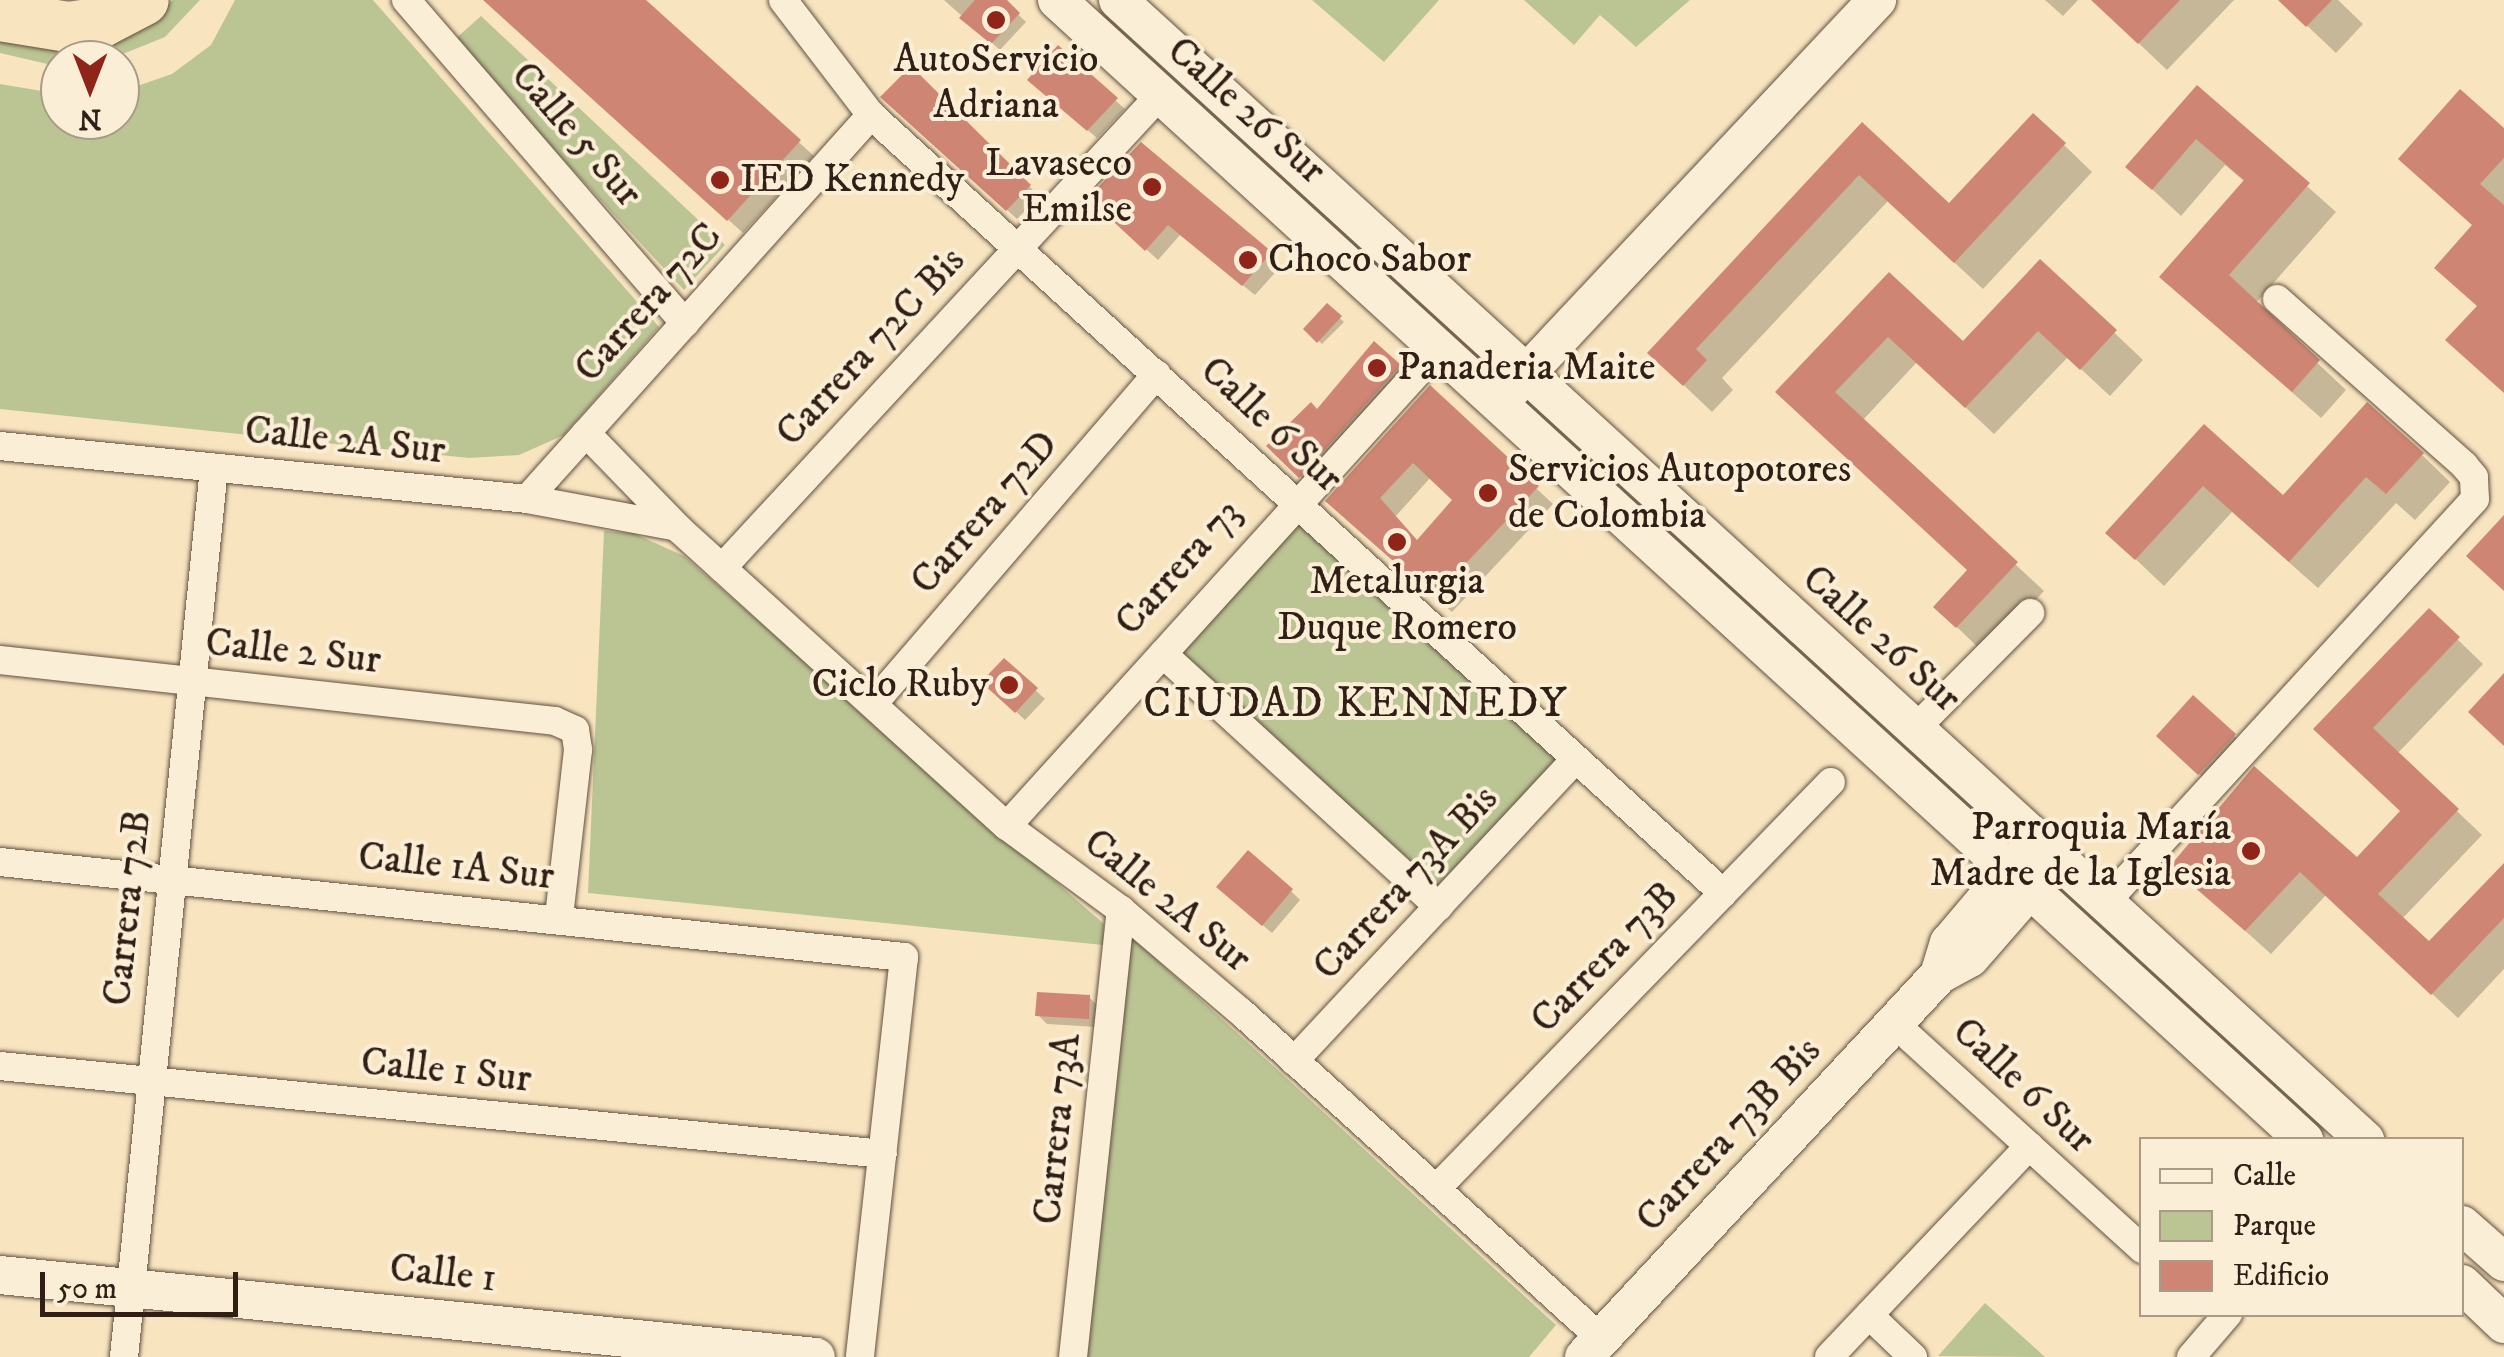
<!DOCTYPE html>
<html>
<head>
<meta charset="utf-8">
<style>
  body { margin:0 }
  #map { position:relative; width:2504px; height:1357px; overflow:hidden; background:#f8e5c0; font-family:"IM FELL DW Pica",serif }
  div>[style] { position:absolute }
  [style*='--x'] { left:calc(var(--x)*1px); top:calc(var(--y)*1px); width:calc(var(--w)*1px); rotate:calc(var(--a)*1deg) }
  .green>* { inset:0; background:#bbc594 }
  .shadow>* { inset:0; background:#0003 }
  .building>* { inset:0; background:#ce8574 }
  .roads { filter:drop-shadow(0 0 2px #63503f) drop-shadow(0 0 2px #63503f) }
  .street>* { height:28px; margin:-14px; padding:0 14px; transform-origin:14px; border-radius:14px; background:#faeed6 }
  .secondary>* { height:38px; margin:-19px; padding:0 19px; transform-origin:19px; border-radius:19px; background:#faeed6 }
  .highway>* { height:50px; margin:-25px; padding:0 25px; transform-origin:25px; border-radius:25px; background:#f8e5c0 }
  .dots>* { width:28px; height:28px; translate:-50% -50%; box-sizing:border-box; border:5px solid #faeed6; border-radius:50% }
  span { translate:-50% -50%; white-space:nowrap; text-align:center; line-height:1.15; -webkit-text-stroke:8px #faeed6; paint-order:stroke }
  .poi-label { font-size:40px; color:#311e14 }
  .right { translate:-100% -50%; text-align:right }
  .left { translate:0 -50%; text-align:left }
  .street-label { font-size:40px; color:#311e14 }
  .neighbourhood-label { font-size:42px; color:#311e14; letter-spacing:2.5px }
  .legend { position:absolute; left:2139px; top:1137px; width:325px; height:180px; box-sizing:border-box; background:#faeed6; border:2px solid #aa9b88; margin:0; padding:12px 18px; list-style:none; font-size:30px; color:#311e14 }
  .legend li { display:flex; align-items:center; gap:20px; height:50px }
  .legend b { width:50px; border:2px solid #aa9b88 }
  .north { position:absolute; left:40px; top:40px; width:100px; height:100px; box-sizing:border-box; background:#faeed6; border:2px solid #aa9b88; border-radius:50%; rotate:180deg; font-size:28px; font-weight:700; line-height:40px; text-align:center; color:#311e14 }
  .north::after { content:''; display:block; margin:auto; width:35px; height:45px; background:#8f2418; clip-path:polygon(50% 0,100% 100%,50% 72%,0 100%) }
  .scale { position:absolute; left:40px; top:1272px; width:198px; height:45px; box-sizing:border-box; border:5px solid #311e14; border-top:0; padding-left:12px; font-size:30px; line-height:35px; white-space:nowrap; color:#311e14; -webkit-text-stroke:8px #faeed6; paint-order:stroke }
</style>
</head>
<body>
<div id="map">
  <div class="green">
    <i style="clip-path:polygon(173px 0,200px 0,165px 37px,108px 60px,60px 60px,60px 67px,0 53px,0 33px,156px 14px)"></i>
    <i style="clip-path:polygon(235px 0,373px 0,659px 327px,564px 435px,519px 455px,469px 458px,0 409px,0 84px,60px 94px,60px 120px,120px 120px,120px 92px,172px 74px,211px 45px)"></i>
    <i style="clip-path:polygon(1312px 0,1439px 0,1384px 62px)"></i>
    <i style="clip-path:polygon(1524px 0,1690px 0,1636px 47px,1600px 15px,1574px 45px)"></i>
    <i style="clip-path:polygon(481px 16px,725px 245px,684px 290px,453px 41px)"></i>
    <i style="clip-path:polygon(1297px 521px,1560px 763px,1441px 893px,1177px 650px)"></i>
    <i style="clip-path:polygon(604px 531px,633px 533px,684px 556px,1104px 924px,1103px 945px,588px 893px)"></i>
    <i style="clip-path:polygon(1129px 934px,1556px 1325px,1529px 1357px,1083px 1357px)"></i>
    <i style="clip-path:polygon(1985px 1303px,2045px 1357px,1938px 1356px)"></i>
  </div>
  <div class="shadow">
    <i style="clip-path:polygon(485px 0,642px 0,814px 156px,743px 233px)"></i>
    <i style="clip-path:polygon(944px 0,1003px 0,1026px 22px,1000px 50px)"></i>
    <i style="clip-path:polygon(2045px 0,2078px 0,2063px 16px)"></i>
    <i style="clip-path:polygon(2093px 0,2234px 0,2167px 70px)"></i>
    <i style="clip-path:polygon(2280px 0,2338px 0,2363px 24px,2336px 53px)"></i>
    <i style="clip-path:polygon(1058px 49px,1125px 109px,1097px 138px,1039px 89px)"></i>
    <i style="clip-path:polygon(911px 69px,1039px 196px,1017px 219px,893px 106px)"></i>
    <i style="clip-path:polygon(2197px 88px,2336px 212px,2255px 304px,2346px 390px,2321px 418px,2162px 277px,2245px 182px,2225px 165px,2181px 216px,2128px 167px)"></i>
    <i style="clip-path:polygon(2034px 116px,2092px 172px,1983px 289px,1888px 201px,1722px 378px,1733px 390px,1712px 412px,1650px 353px,1862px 126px,1949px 206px)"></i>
    <i style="clip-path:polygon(2504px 131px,2504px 392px,2479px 307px,2475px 226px,2425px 182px)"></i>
    <i style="clip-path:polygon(1141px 145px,1282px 265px,1255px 295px,1180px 235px,1158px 260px,1103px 210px)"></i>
    <i style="clip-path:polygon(2041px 263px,2143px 360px,2110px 396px,2068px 357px,1994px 434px,1917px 362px,1862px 421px,2044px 591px,1985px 654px,1936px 607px,1970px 571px,1806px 420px,1889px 276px,1964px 345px)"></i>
    <i style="clip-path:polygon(1327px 306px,1344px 322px,1322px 344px,1306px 329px)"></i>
    <i style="clip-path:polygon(1375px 344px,1408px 376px,1309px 485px,1270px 446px,1317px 412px)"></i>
    <i style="clip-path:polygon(evenodd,1430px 389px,1553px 504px,1452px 612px,1345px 517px,1430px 389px,1431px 477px,1455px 501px,1418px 542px,1395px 517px,1431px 477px)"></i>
    <i style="clip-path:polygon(2204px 427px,2283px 499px,2422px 455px,2450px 482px,2415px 520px,2396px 503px,2318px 588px,2232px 512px,2164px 586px,2108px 533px)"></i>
    <i style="clip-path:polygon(2429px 612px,2483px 664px,2397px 754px,2482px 835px,2402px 919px,2429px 945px,2504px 866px,2504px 969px,2458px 1018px,2326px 895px,2271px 954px,2173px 866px,2357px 860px,2403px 812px,2341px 754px)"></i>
    <i style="clip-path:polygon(1004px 661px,1045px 699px,1025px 720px,985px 682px)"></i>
    <i style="clip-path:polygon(2234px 736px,2248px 750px,2214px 787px,2173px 750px)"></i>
    <i style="clip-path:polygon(1291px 891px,1300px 900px,1272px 933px,1228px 896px)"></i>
    <i style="clip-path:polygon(1089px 997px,1099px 1007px,1097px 1027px,1047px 1024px,1038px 1015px)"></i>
  </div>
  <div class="building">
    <i style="clip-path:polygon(483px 0,646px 0,801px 140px,727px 221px)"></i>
    <i style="clip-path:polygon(975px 0,1007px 0,1020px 13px,991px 44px,959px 18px)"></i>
    <i style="clip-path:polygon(2091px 0,2180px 0,2138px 44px)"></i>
    <i style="clip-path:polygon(2278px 0,2332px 0,2306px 27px)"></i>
    <i style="clip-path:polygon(1058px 45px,1118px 98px,1087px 131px,1027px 80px)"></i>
    <i style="clip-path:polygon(911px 66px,1031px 185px,1006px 211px,880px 97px)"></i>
    <i style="clip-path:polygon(2197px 85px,2310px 183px,2229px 275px,2320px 360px,2292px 392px,2159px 277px,2244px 180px,2196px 139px,2152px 190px,2125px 167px)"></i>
    <i style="clip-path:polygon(2460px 89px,2504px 128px,2504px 158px,2480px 184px,2504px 205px,2504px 393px,2445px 340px,2477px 306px,2434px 268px,2472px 225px,2398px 159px)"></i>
    <i style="clip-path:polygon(2033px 113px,2066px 143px,1954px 263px,1859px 175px,1696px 349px,1707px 360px,1683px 386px,1647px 353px,1862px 122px,1949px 203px)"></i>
    <i style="clip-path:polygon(1141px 142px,1272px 252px,1242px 286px,1168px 225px,1145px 251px,1088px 198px)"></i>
    <i style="clip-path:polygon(2040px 259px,2117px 330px,2080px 370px,2038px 331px,1965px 408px,1888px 337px,1835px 392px,2018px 562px,1956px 628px,1933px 607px,1967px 570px,1775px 392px,1889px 272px,1963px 341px)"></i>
    <i style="clip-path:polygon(1327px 303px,1342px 316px,1317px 343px,1303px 329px)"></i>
    <i style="clip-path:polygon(1374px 341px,1401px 365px,1299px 478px,1266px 446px,1311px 402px,1317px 409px)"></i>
    <i style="clip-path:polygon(evenodd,1430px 385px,1539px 486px,1434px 597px,1325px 501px,1430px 385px,1413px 463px,1452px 500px,1417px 540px,1380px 498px,1413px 463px)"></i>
    <i style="clip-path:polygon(2367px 402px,2424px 453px,2386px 494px,2366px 477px,2289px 562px,2203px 486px,2135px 560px,2105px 533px,2204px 424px,2283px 495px)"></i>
    <i style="clip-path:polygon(2504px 515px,2504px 591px,2466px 556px)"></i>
    <i style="clip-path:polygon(2429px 608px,2460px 637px,2373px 728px,2459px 809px,2378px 894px,2429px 941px,2504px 863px,2504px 918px,2431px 995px,2300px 872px,2245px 931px,2170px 866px,2254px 766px,2357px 857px,2400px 811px,2313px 729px)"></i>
    <i style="clip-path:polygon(1004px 658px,1038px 688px,1015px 713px,981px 682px)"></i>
    <i style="clip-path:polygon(2504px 673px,2504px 746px,2468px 712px)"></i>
    <i style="clip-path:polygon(2193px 695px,2236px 734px,2198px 775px,2156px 736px)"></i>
    <i style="clip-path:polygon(1248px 850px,1293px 889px,1262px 926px,1216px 887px)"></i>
    <i style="clip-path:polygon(1037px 992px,1090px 995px,1089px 1019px,1035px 1016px)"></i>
  </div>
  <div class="roads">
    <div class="street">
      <i style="--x:406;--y:0;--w:427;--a:49.2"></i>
      <i style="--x:783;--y:0;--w:145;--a:52.6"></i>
      <i style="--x:871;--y:115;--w:1154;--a:42.4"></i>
      <i style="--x:586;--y:433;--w:134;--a:45.9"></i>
      <i style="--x:679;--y:529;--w:442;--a:42.2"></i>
      <i style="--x:1007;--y:826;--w:142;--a:36.4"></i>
      <i style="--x:1121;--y:910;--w:157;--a:40.4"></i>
      <i style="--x:1241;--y:1012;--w:486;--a:42.2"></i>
      <i style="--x:0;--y:446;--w:530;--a:5.74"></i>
      <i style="--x:527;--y:499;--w:148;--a:10.5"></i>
      <i style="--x:527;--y:499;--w:516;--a:-48.14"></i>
      <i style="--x:722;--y:568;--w:646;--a:-47.2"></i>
      <i style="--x:1163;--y:654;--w:374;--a:42.5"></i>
      <i style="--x:0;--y:660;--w:558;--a:6.27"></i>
      <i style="--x:555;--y:721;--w:22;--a:24"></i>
      <i style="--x:575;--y:730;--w:20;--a:81"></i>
      <i style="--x:578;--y:750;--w:168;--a:96.5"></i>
      <i style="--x:873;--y:704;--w:435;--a:-49.3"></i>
      <i style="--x:1914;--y:730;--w:165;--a:-45.2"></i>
      <i style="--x:1007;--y:826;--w:614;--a:-47.84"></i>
      <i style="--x:0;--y:862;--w:909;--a:6"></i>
      <i style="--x:904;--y:957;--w:402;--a:96.3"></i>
      <i style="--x:2104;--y:904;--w:549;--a:-47.51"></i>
      <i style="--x:2475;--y:499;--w:22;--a:-93"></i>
      <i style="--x:2474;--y:477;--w:16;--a:-130"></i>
      <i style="--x:2464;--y:465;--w:250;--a:-138.4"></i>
      <i style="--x:1894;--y:1023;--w:336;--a:42.3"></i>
      <i style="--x:1294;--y:1061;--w:413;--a:-47"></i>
      <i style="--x:0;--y:1066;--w:887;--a:5.69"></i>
      <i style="--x:1436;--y:1189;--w:567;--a:-45.86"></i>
      <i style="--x:1869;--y:1315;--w:61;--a:43.7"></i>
      <i style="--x:124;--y:1357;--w:894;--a:-84.22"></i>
      <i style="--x:1073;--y:1357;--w:450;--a:-83.9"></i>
      <i style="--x:1829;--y:1357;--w:291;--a:-46.5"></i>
      <i style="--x:2191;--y:1357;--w:57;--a:-49.3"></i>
    </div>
    <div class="secondary">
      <i style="--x:1057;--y:0;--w:1690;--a:42.43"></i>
      <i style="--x:1118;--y:0;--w:1690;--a:42.43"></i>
      <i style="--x:1509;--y:392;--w:538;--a:-46.81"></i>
      <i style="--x:1939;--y:975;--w:34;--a:-73"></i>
      <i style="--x:1949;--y:943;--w:119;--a:-49.8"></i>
      <i style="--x:2462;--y:1225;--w:56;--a:41.4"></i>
      <i style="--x:0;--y:1275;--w:820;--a:5.74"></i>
      <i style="--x:2462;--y:1284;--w:58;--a:43.6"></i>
      <i style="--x:1584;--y:1357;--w:521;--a:-47.1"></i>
      <i style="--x:1939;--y:975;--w:35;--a:-29"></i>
      <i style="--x:1970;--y:958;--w:116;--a:-48.9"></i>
    </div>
    <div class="highway">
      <i style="--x:0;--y:16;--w:69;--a:9.2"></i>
      <i style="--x:68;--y:27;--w:34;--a:-8"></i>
      <i style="--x:102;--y:22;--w:47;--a:-27.6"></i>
    </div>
  </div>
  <div class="dots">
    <i style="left:996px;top:20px;background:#8f2418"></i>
    <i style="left:720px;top:180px;background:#8f2418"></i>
    <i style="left:1152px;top:187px;background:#8f2418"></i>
    <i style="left:1248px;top:260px;background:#8f2418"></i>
    <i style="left:1377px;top:368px;background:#8f2418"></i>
    <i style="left:1488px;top:493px;background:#8f2418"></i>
    <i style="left:1397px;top:542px;background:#8f2418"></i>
    <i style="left:1009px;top:685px;background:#8f2418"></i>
    <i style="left:2251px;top:851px;background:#8f2418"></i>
  </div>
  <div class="poi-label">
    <span style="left:996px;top:83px">AutoServicio<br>Adriana</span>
    <span class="right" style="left:1132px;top:187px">Lavaseco<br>Emilse</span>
    <span class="left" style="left:740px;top:180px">IED Kennedy</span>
    <span class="left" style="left:1268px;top:260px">Choco Sabor</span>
    <span class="left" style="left:1397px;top:368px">Panaderia Maite</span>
    <span class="left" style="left:1508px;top:493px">Servicios Autopotores<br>de Colombia</span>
    <span style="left:1397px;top:605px">Metalurgia<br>Duque Romero</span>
    <span class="right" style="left:989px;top:685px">Ciclo Ruby</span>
    <span class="right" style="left:2231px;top:851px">Parroquia María<br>Madre de la Iglesia</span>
  </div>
  <div class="street-label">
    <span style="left:1246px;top:111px;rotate:42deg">Calle 26 Sur</span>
    <span style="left:576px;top:135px;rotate:49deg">Calle 5 Sur</span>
    <span style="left:649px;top:303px;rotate:-48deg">Carrera 72C</span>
    <span style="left:871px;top:347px;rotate:-47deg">Carrera 72C Bis</span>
    <span style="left:1271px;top:425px;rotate:43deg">Calle 6 Sur</span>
    <span style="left:345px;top:441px;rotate:6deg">Calle 2A Sur</span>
    <span style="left:985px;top:513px;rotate:-49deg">Carrera 72D</span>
    <span style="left:1179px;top:568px;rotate:-48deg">Carrera 73</span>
    <span style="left:1881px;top:639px;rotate:42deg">Calle 26 Sur</span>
    <span style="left:293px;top:652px;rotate:6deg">Calle 2 Sur</span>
    <span style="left:456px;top:867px;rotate:6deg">Calle 1A Sur</span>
    <span style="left:1406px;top:883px;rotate:-47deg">Carrera 73A Bis</span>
    <span style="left:1167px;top:901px;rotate:39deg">Calle 2A Sur</span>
    <span style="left:128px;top:908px;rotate:-84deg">Carrera 72B</span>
    <span style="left:1605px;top:958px;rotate:-46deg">Carrera 73B</span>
    <span style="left:446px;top:1071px;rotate:6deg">Calle 1 Sur</span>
    <span style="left:2023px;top:1086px;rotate:43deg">Calle 6 Sur</span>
    <span style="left:1058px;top:1129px;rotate:-84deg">Carrera 73A</span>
    <span style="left:1729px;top:1135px;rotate:-47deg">Carrera 73B Bis</span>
    <span style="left:443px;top:1274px;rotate:6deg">Calle 1</span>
  </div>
  <div class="neighbourhood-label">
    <span style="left:1356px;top:704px">CIUDAD KENNEDY</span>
  </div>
  <ul class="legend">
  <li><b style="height:12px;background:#faeed6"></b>Calle</li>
  <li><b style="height:28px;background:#bbc594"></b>Parque</li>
  <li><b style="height:28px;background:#ce8574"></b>Edificio</li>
  </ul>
  <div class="north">N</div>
  <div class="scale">50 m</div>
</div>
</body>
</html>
